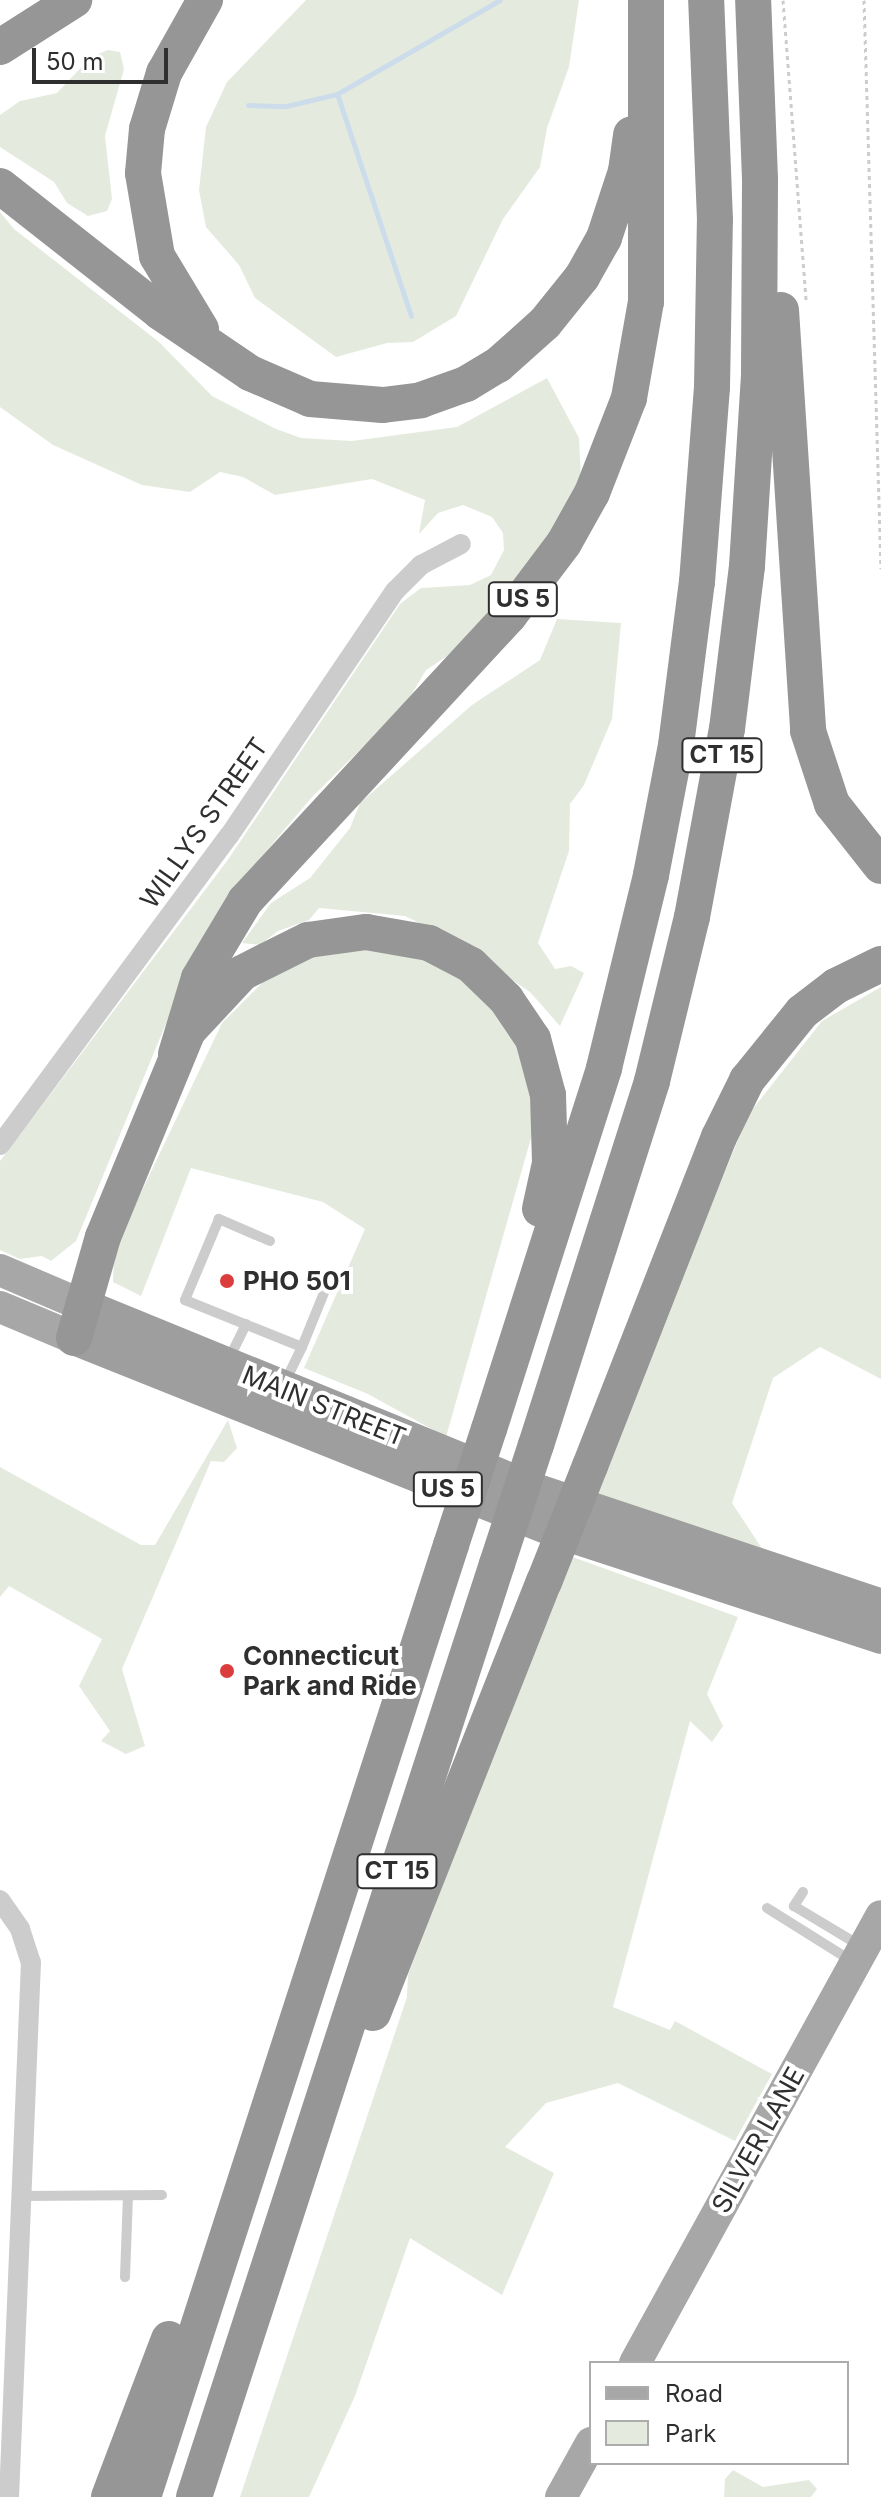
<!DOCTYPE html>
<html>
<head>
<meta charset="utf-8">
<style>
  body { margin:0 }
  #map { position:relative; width:881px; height:2497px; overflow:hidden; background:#fff; font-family:Inter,sans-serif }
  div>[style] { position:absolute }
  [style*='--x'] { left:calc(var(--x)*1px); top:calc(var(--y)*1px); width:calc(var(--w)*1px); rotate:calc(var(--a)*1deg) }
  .green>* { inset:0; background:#e4ebde }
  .stream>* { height:5px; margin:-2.5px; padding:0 2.5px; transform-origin:2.5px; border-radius:2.5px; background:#ccdcea }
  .path>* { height:3px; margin-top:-1.5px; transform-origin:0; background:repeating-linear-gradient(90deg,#ccc 0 4px,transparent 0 8px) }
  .service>* { height:10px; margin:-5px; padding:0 5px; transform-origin:5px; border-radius:5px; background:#ccc }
  .minor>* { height:20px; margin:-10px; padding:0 10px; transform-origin:10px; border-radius:10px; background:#ccc }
  .primary>* { height:32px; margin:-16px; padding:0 16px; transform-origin:16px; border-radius:16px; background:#a7a7a7 }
  .trunk>* { height:34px; margin:-17px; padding:0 17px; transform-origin:17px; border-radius:17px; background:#9e9e9e }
  .motorway>* { height:36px; margin:-18px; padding:0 18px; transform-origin:18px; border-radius:18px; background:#969696 }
  .motorway-bridge>* { height:36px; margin:-18px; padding:0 18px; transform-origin:18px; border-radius:18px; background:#969696 }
  .dots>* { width:22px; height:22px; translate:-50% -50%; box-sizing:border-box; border:4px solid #fff; border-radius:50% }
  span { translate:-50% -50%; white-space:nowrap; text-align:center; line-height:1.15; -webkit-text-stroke:8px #fff; paint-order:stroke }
  .shield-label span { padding:2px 6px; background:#fff; border:2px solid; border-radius:6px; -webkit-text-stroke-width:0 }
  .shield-label { font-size:24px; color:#2f2f2f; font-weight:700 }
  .street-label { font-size:26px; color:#2f2f2f }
  .poi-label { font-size:26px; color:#2f2f2f; font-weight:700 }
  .left { translate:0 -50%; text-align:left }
  .legend { position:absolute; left:589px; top:2361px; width:260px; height:104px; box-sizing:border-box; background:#fff; border:2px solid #acacac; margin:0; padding:10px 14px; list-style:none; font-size:24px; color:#2f2f2f }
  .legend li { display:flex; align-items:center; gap:16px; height:40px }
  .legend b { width:40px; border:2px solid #acacac }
  .scale { position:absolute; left:32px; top:48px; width:136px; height:36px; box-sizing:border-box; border:4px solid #2f2f2f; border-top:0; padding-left:10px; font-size:24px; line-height:28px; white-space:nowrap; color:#2f2f2f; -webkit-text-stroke:6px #fff; paint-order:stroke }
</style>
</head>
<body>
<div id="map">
  <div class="green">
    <i style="clip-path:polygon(306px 0,579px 0,569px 67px,547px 128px,540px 167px,503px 219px,456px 316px,413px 342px,387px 343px,336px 357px,255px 298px,239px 265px,206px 227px,199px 190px,206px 127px,227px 82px)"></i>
    <i style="clip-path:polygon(108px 50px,120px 52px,124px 69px,105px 136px,112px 199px,107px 211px,88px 216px,67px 203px,54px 182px,0 147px,0 115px,20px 101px,57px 93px,91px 57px)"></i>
    <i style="clip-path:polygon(0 212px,14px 229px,159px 342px,212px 396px,276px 429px,301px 438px,352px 441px,457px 427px,547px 378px,579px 438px,581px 480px,549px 539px,464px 645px,426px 670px,405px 706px,313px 796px,229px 895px,165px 1026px,76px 1241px,51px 1261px,42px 1256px,20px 1259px,0 1250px,0 1161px,227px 861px,400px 604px,421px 588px,470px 585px,491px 575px,504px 550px,503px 533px,492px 517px,463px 505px,438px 513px,419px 534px,425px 500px,372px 479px,275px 495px,243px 477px,220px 472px,190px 492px,142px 485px,53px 445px,0 407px)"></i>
    <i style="clip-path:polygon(557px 619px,621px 623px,612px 719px,584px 785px,570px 804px,569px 851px,538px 943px,555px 969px,571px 966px,584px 973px,560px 1026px,530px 992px,455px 941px,405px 916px,319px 908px,309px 920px,278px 931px,260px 945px,242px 943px,271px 903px,310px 878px,350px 828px,360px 803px,472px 705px,540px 660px)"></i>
    <i style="clip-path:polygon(366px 946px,420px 955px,462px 978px,492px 1004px,518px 1042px,529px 1084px,533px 1131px,446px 1437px,368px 1394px,304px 1368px,365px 1229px,323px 1202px,191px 1168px,141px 1296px,113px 1282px,114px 1257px,127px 1222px,222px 1023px,267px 978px,296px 961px)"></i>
    <i style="clip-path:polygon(881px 987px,881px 1379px,820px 1347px,773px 1378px,732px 1503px,763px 1550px,594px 1495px,748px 1115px,822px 1021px)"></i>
    <i style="clip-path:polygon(228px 1420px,237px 1448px,224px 1462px,211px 1461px,122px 1669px,145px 1746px,126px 1754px,101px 1741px,110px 1731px,79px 1686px,102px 1639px,9px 1586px,0 1597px,0 1467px,141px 1545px,155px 1545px)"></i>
    <i style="clip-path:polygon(570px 1556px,738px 1617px,707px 1694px,723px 1726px,712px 1742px,690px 1721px,613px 2007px,670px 2030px,675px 2021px,772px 2074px,735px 2141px,618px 2083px,546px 2103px,505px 2147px,554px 2173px,502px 2295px,410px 2238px,355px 2396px,309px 2497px,240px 2497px,407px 1997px,408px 1975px)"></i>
    <i style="clip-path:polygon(733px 2470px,763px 2487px,809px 2480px,817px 2489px,811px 2497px,724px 2497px,725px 2479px)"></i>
  </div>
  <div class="stream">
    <i style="--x:248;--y:105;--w:38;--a:2"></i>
    <i style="--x:286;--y:106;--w:52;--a:-13.2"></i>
    <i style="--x:411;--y:316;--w:234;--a:-108.4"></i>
    <i style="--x:337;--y:94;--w:188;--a:-30"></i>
  </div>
  <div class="path">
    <i style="--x:783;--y:0;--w:301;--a:85.6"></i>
    <i style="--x:864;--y:0;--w:569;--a:88.29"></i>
  </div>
  <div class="service">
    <i style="--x:270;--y:1241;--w:56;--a:-156.7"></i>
    <i style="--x:219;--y:1219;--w:88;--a:112.8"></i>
    <i style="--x:185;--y:1300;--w:126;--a:21.9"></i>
    <i style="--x:302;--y:1347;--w:41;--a:115.9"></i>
    <i style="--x:302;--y:1347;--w:64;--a:-67.9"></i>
    <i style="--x:229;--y:1359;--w:39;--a:-64"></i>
    <i style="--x:803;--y:1892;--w:17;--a:123"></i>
    <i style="--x:794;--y:1906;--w:76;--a:31"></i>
    <i style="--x:767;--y:1908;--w:98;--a:32.1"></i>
    <i style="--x:22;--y:2196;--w:140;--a:-0.4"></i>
    <i style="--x:125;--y:2277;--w:81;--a:-87.9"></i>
  </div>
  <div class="minor">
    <i style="--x:0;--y:1145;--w:385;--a:-53.5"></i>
    <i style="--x:229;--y:836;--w:296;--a:-55.9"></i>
    <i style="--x:395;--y:591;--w:37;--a:-45"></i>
    <i style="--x:421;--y:565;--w:45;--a:-27.7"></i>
    <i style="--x:0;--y:1900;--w:35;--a:55"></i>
    <i style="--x:20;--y:1929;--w:35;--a:72"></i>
    <i style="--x:31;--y:1962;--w:535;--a:92.35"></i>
  </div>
  <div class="primary">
    <i style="--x:0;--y:1270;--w:89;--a:23.1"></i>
    <i style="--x:0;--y:1307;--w:80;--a:22.7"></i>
    <i style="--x:635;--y:2363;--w:510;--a:-61.17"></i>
    <i style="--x:561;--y:2497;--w:62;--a:-60.9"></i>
  </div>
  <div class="trunk">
    <i style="--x:82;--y:1305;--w:496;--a:22.2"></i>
    <i style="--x:541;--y:1492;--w:359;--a:18.5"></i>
    <i style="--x:74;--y:1338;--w:517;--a:21.8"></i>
    <i style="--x:554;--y:1530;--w:344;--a:18.1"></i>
  </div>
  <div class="motorway">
    <i style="--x:0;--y:47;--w:88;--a:-32.4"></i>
    <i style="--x:0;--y:186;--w:204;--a:38.2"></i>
    <i style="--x:160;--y:312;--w:109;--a:34.1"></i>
    <i style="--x:250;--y:373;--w:65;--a:23.4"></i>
    <i style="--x:310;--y:399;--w:73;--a:4.7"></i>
    <i style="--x:383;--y:405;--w:38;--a:-7"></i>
    <i style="--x:421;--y:400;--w:48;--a:-19.6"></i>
    <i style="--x:466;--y:384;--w:37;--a:-31"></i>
    <i style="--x:498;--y:365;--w:63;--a:-41.8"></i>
    <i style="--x:545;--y:323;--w:59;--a:-51.2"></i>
    <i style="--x:582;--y:277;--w:45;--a:-60.6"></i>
    <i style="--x:604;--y:238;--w:71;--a:-71.8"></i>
    <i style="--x:626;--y:171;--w:37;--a:-82"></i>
    <i style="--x:781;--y:310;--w:422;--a:86.3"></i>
    <i style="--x:808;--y:731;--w:77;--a:71.8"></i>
    <i style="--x:832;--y:804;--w:79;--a:51.7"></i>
    <i style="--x:201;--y:329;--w:85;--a:-121.1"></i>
    <i style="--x:157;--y:256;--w:84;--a:-99.6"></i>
    <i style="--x:143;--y:173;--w:44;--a:-84.8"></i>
    <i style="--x:147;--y:129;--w:59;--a:-73.1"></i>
    <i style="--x:164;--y:73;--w:84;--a:-60.7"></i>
    <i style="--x:176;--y:1054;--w:79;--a:-73.2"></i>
    <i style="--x:199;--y:978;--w:90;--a:-59.1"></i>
    <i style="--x:245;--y:901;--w:388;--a:-47.2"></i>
    <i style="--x:509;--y:616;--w:91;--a:-53"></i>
    <i style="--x:564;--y:543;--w:57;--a:-60.8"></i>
    <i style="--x:592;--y:493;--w:102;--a:-68.7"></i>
    <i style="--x:629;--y:398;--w:97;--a:-80"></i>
    <i style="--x:646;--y:302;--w:302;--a:-90"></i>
    <i style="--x:74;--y:1338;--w:105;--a:-74"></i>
    <i style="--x:103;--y:1237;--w:223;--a:-67.6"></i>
    <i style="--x:188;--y:1031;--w:79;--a:-47"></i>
    <i style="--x:242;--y:973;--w:74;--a:-26.6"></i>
    <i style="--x:308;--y:940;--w:59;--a:-7.9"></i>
    <i style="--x:366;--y:932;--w:64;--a:9.9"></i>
    <i style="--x:429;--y:943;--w:47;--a:27.6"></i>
    <i style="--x:471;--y:965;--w:49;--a:44.2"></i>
    <i style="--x:506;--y:999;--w:48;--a:56"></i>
    <i style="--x:533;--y:1039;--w:58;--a:75"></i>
    <i style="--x:548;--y:1095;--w:68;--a:88.3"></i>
    <i style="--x:550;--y:1163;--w:47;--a:102.3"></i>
    <i style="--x:489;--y:1429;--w:379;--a:-72.3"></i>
    <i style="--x:604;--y:1068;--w:199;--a:-76.3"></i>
    <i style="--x:651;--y:875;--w:132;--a:-79.1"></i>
    <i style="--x:676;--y:745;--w:164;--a:-82.7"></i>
    <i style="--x:697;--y:582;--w:196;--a:-85.6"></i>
    <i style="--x:712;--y:387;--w:167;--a:-89"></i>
    <i style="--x:715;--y:220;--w:220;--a:-92.3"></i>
    <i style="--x:536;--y:1445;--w:382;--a:-72.3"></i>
    <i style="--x:652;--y:1081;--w:169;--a:-76.3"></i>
    <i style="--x:692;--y:917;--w:191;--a:-79.5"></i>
    <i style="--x:727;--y:729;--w:164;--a:-83"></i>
    <i style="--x:747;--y:566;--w:193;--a:-86.4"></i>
    <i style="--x:759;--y:373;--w:194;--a:-89.7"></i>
    <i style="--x:760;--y:179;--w:179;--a:-92.2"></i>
    <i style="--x:590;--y:1466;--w:353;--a:-68.6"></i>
    <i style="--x:719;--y:1137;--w:64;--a:-63.8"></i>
    <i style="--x:747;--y:1080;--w:87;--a:-51"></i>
    <i style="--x:802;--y:1012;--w:43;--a:-37.4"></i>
    <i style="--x:836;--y:986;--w:50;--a:-26.1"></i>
    <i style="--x:373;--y:2013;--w:464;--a:-68.4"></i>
    <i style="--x:109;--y:2497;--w:169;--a:-69.2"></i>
    <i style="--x:143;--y:2497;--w:1001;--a:-72.07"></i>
    <i style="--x:194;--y:2497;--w:981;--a:-72.01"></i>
  </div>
  <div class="motorway-bridge">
    <i style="--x:451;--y:1545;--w:122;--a:-71.9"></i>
    <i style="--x:497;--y:1564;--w:125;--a:-71.9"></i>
    <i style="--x:544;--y:1582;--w:125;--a:-68.4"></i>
  </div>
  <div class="dots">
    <i style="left:227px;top:1281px;background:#db3d3d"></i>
    <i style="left:227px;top:1671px;background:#db3d3d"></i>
  </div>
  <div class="shield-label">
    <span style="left:523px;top:599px">US 5</span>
    <span style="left:722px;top:755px">CT 15</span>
    <span style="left:448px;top:1489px">US 5</span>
    <span style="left:397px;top:1871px">CT 15</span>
  </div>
  <div class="street-label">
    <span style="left:204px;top:823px;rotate:-55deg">WILLYS STREET</span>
    <span style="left:324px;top:1406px;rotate:22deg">MAIN STREET</span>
    <span style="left:758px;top:2140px;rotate:-61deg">SILVER LANE</span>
  </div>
  <div class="poi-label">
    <span class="left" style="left:243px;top:1281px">PHO 501</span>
    <span class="left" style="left:243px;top:1671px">Connecticut<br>Park and Ride</span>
  </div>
  <ul class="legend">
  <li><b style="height:10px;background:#a7a7a7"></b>Road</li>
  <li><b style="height:22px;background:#e4ebde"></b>Park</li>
  </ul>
  <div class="scale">50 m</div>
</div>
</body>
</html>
